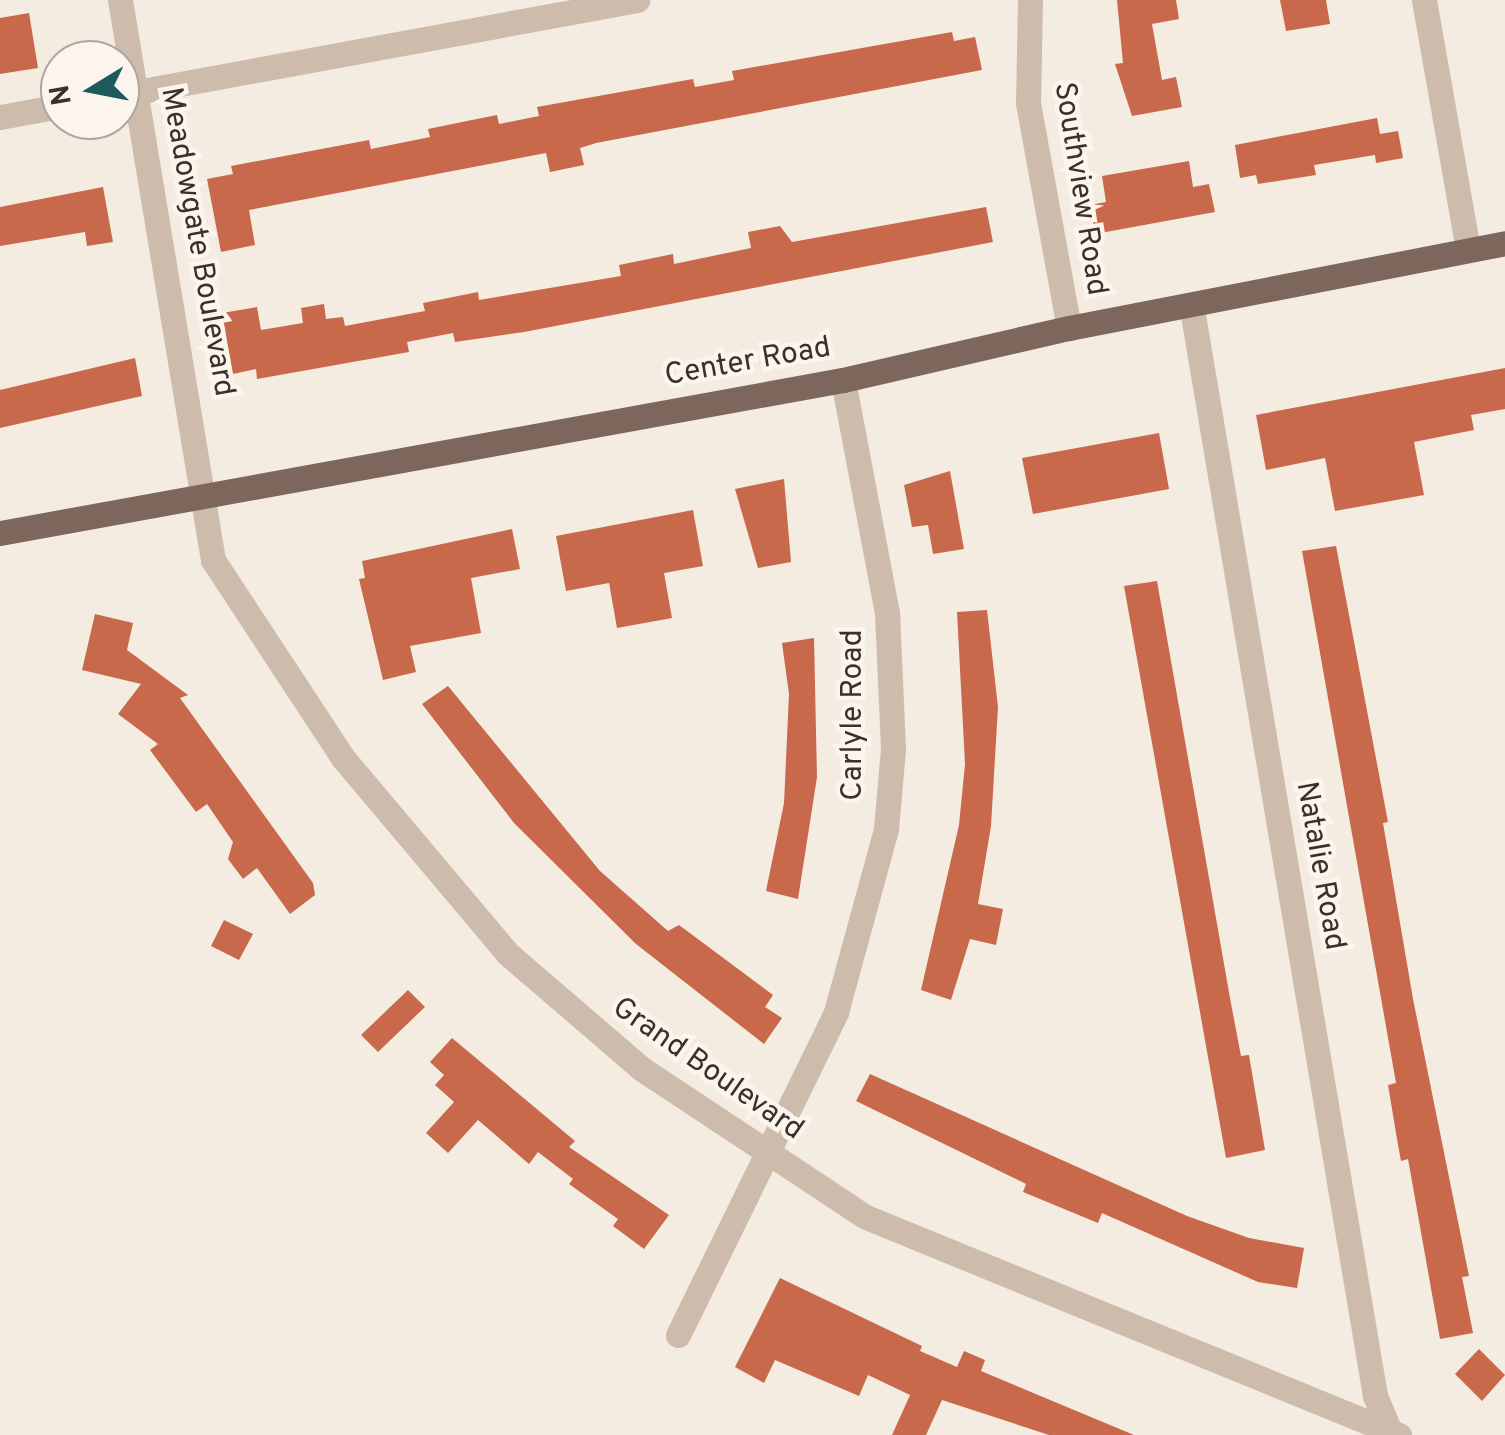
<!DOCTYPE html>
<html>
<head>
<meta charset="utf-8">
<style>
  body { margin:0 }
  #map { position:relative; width:1505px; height:1435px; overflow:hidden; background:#f4ebe1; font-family:Overpass,sans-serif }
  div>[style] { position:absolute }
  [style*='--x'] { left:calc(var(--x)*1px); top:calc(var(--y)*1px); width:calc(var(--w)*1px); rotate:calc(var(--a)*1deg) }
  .building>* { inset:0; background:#c8694b }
  .minor>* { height:25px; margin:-12.5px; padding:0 12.5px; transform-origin:12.5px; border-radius:12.5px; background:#cdbbac }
  .major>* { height:25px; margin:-12.5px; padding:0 12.5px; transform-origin:12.5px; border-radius:12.5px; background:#7d675c }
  span { translate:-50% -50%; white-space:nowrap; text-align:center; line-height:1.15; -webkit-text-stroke:9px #fbf5ee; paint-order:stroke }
  .street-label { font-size:30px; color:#3b302b }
  .north { position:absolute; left:40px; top:40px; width:100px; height:100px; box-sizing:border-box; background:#fbf5ee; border:2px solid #aea6a0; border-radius:50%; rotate:260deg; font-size:28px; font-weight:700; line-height:40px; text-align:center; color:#3b302b }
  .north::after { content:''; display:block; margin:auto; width:35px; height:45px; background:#1f5a5e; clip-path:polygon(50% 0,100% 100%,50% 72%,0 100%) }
</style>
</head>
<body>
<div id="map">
  <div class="building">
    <i style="clip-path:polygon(1117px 0,1176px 0,1179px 19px,1152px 24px,1162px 80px,1176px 77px,1182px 107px,1132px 116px,1115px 64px,1123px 63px)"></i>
    <i style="clip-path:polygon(1280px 0,1326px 0,1330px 24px,1286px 31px)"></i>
    <i style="clip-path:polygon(29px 13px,38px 68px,0 74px,0 18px)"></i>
    <i style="clip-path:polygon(952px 32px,954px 41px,975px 37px,982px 70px,596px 143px,580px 148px,584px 165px,550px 172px,546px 153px,249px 210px,255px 245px,221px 252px,207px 179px,233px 174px,231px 166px,369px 140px,371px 149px,430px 137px,428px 129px,472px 120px,497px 115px,499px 124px,539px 116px,537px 107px,693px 79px,695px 87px,734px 80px,732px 71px)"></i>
    <i style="clip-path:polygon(1377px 118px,1380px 134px,1398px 131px,1403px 158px,1376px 163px,1375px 155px,1314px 165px,1316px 175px,1258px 184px,1256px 175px,1240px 178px,1235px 145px)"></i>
    <i style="clip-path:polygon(1189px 161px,1193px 187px,1209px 184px,1215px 212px,1095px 234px,1090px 205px,1106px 202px,1102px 176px)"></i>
    <i style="clip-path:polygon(103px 187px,113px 242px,87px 246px,85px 232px,0 246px,0 207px)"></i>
    <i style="clip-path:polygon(986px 207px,993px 242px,524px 332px,455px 342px,453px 333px,407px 342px,409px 352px,257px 379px,256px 369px,233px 374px,222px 313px,257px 307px,261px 330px,303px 323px,301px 308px,324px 304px,326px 319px,343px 317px,345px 326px,425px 311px,423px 303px,478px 292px,479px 300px,621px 276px,619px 265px,673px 254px,674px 264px,751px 248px,748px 232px,780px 226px,792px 242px)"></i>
    <i style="clip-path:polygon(135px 358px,142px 396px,0 428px,0 390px)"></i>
    <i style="clip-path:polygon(1505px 368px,1505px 409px,1471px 415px,1474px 430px,1414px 442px,1424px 495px,1335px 511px,1325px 458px,1266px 470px,1256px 415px)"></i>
    <i style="clip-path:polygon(1159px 433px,1169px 489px,1033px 514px,1022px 458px)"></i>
    <i style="clip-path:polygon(950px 471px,964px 549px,933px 554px,928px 525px,912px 527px,904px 485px)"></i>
    <i style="clip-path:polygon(784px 479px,791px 562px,758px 568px,735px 489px)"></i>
    <i style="clip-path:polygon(693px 510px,703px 566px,664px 573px,672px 618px,617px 628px,609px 583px,566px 591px,556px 536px)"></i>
    <i style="clip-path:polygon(512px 529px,520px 569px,471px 578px,481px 633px,410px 646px,416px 672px,383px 680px,359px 579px,365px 578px,362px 561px)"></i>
    <i style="clip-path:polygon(1336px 546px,1388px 822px,1383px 823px,1413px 999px,1469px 1276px,1462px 1277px,1473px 1333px,1440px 1339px,1408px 1159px,1401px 1161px,1397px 1139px,1388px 1085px,1396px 1083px,1302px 551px)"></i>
    <i style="clip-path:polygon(1157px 581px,1230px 998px,1241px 1056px,1249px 1055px,1265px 1150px,1226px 1158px,1124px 586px)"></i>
    <i style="clip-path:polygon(987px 610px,998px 707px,991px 826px,978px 904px,1003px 909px,996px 945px,970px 939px,951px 1000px,921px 990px,959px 825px,965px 764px,957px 612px)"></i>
    <i style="clip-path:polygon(95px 614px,133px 623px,127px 650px,188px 695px,180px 698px,313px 883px,315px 895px,290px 914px,257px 868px,243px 879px,228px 859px,233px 842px,207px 804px,196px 812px,150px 750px,158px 744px,118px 714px,141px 684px,82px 670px)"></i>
    <i style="clip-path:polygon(814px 638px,817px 777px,798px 899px,766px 891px,784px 803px,789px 694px,782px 643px)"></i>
    <i style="clip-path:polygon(448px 686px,600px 871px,668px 931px,679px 925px,773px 995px,765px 1007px,782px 1018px,764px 1044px,636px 944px,514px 823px,422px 704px)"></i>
    <i style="clip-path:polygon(224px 920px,253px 934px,239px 960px,211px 946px)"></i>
    <i style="clip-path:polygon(408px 990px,425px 1007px,378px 1052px,361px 1035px)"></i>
    <i style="clip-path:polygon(452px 1038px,575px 1141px,569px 1147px,669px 1215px,644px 1249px,613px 1226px,618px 1219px,569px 1184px,573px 1179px,538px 1152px,529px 1164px,478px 1120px,448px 1153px,426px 1133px,454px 1102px,435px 1085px,444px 1075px,430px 1062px)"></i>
    <i style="clip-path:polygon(870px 1074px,1187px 1216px,1249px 1238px,1304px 1248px,1297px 1288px,1258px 1282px,1102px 1213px,1098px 1223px,1023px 1192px,1026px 1184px,856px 1101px)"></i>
    <i style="clip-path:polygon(780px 1278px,922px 1346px,920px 1351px,957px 1367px,964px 1351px,985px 1360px,981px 1371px,1134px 1435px,1049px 1435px,942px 1400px,926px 1435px,892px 1435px,910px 1395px,868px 1375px,859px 1396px,775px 1360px,764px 1383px,735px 1367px)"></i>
    <i style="clip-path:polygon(1479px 1349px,1505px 1375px,1482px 1401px,1455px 1374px)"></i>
  </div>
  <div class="minor">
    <i style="--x:120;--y:0;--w:568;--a:80.57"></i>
    <i style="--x:213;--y:560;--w:237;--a:56.7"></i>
    <i style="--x:343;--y:758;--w:255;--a:49.9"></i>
    <i style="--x:507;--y:953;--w:178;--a:40.7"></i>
    <i style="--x:642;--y:1069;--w:268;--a:33.5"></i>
    <i style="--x:866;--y:1217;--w:576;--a:22.24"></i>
    <i style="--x:1030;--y:0;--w:103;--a:91.1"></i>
    <i style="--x:1028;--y:103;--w:229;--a:79.7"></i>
    <i style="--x:1424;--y:0;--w:254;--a:80"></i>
    <i style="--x:120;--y:95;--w:526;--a:-10.41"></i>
    <i style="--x:0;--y:117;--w:61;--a:-10.4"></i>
    <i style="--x:1192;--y:309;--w:1102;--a:80.44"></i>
    <i style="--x:1375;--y:1396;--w:39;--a:67"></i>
    <i style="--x:678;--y:1335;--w:360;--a:-63.9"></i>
    <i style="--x:836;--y:1012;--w:190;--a:-74.7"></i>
    <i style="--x:886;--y:829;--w:80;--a:-85"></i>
    <i style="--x:893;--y:749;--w:136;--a:-92.5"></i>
    <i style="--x:887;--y:613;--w:237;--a:-100.7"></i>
  </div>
  <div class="major">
    <i style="--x:0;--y:533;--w:857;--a:-10.29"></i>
    <i style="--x:843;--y:380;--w:232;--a:-13"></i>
    <i style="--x:1069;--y:328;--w:444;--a:-11"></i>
  </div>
  <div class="street-label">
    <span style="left:1079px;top:189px;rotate:81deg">Southview Road</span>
    <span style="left:196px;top:242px;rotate:80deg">Meadowgate Boulevard</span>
    <span style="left:748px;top:363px;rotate:-10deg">Center Road</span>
    <span style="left:854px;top:715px;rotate:-90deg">Carlyle Road</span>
    <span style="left:1319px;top:866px;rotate:80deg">Natalie Road</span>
    <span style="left:707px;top:1070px;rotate:35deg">Grand Boulevard</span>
  </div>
  <div class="north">N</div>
</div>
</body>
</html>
